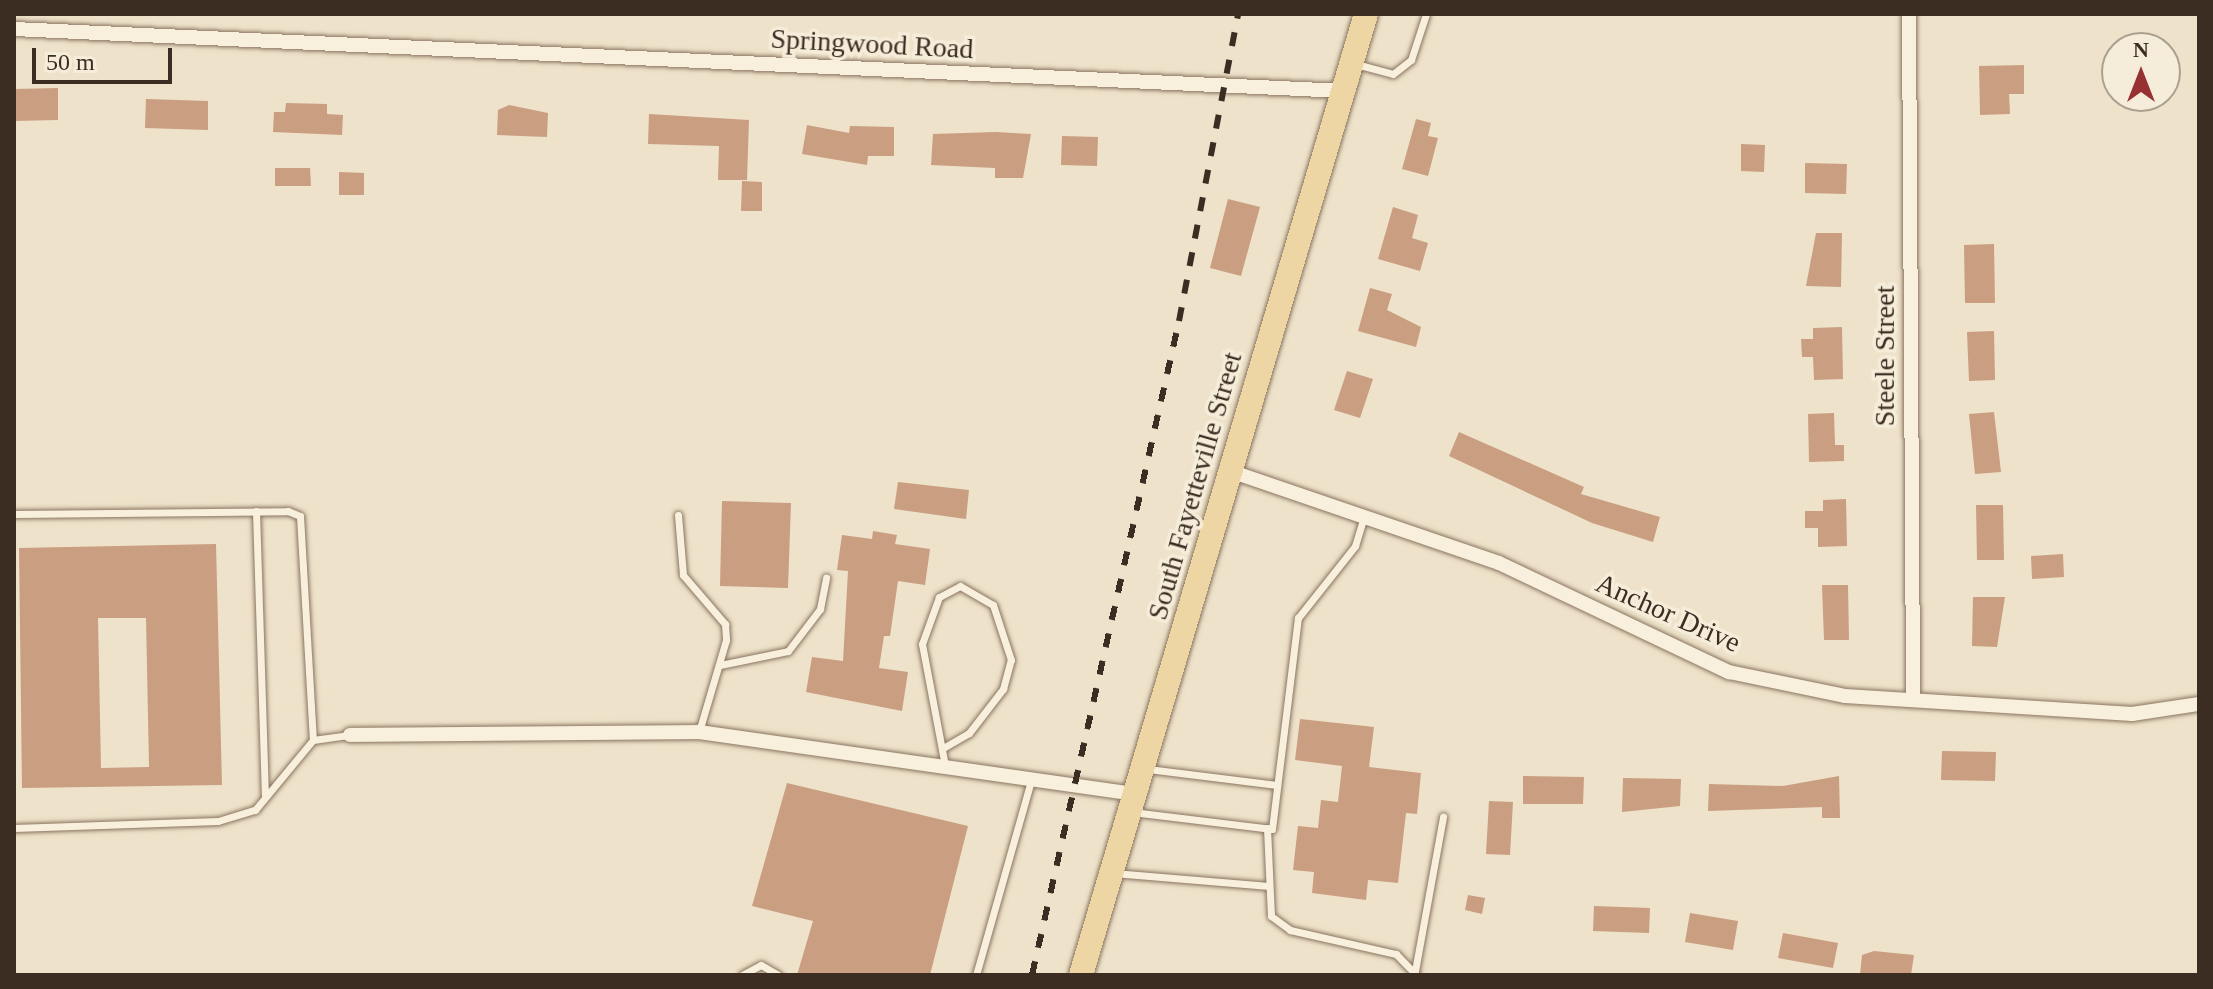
<!DOCTYPE html>
<html>
<head>
<meta charset="utf-8">
<style>
  body { margin:0 }
  #map { position:relative; width:2213px; height:989px; overflow:hidden; background:#eee2ca; font-family:"Times New Roman",serif }
  div>[style] { position:absolute }
  [style*='--x'] { left:calc(var(--x)*1px); top:calc(var(--y)*1px); width:calc(var(--w)*1px); rotate:calc(var(--a)*1deg) }
  .building>* { inset:0; background:#ca9e81 }
  .roads { filter:drop-shadow(0 0 2px #8a755f) drop-shadow(0 0 2px #8a755f) }
  .lane>* { height:7px; margin:-3.5px; padding:0 3.5px; transform-origin:3.5px; border-radius:3.5px; background:#f8f0dd }
  .street>* { height:14px; margin:-7px; padding:0 7px; transform-origin:7px; border-radius:7px; background:#f8f0dd }
  .primary>* { height:24px; margin:-12px; padding:0 12px; transform-origin:12px; border-radius:12px; background:#eed6a4 }
  .rail>* { height:6px; margin-top:-3px; transform-origin:0; background:repeating-linear-gradient(90deg,#3b2d22 0 14px,transparent 0 28px) }
  span { translate:-50% -50%; white-space:nowrap; text-align:center; line-height:1.15; -webkit-text-stroke:7px #f5edd9; paint-order:stroke }
  .street-label { font-size:28px; color:#3b2d22 }
  .frame { position:absolute; inset:0; border:16px solid #3b2d22; pointer-events:none }
  .north { position:absolute; left:2101px; top:32px; width:80px; height:80px; box-sizing:border-box; background:#f5edd9; border:2px solid #aba090; border-radius:50%; rotate:0deg; font-size:22px; font-weight:700; line-height:32px; text-align:center; color:#3b2d22 }
  .north::after { content:''; display:block; margin:auto; width:28px; height:36px; background:#973134; clip-path:polygon(50% 0,100% 100%,50% 72%,0 100%) }
  .scale { position:absolute; left:32px; top:48px; width:140px; height:36px; box-sizing:border-box; border:4px solid #3b2d22; border-top:0; padding-left:10px; font-size:24px; line-height:28px; white-space:nowrap; color:#3b2d22; -webkit-text-stroke:6px #f5edd9; paint-order:stroke }
</style>
</head>
<body>
<div id="map">
  <div class="building">
    <i style="clip-path:polygon(2024px 65px,2024px 94px,2009px 94px,2010px 114px,1980px 115px,1979px 66px)"></i>
    <i style="clip-path:polygon(58px 88px,58px 120px,14px 121px,14px 89px)"></i>
    <i style="clip-path:polygon(146px 99px,208px 101px,208px 130px,145px 128px)"></i>
    <i style="clip-path:polygon(286px 103px,327px 104px,327px 114px,343px 115px,342px 135px,273px 132px,274px 112px,285px 112px)"></i>
    <i style="clip-path:polygon(509px 105px,548px 113px,547px 137px,497px 135px,498px 110px)"></i>
    <i style="clip-path:polygon(649px 114px,749px 120px,747px 180px,718px 180px,719px 146px,648px 144px)"></i>
    <i style="clip-path:polygon(1416px 119px,1431px 123px,1428px 136px,1438px 138px,1428px 176px,1402px 169px)"></i>
    <i style="clip-path:polygon(807px 125px,849px 133px,850px 126px,894px 127px,894px 156px,868px 156px,867px 165px,802px 154px)"></i>
    <i style="clip-path:polygon(996px 132px,1031px 134px,1023px 178px,995px 178px,995px 168px,931px 165px,933px 134px)"></i>
    <i style="clip-path:polygon(1062px 136px,1098px 137px,1097px 166px,1061px 165px)"></i>
    <i style="clip-path:polygon(1741px 144px,1765px 145px,1764px 172px,1741px 171px)"></i>
    <i style="clip-path:polygon(1805px 163px,1847px 164px,1846px 194px,1805px 193px)"></i>
    <i style="clip-path:polygon(275px 168px,310px 168px,311px 186px,275px 186px)"></i>
    <i style="clip-path:polygon(339px 172px,364px 173px,364px 195px,339px 195px)"></i>
    <i style="clip-path:polygon(742px 181px,762px 182px,762px 211px,741px 211px)"></i>
    <i style="clip-path:polygon(1228px 199px,1260px 207px,1241px 276px,1210px 268px)"></i>
    <i style="clip-path:polygon(1393px 207px,1418px 215px,1412px 238px,1428px 243px,1420px 271px,1378px 259px)"></i>
    <i style="clip-path:polygon(1816px 233px,1842px 233px,1841px 287px,1806px 286px)"></i>
    <i style="clip-path:polygon(1994px 244px,1995px 303px,1965px 303px,1964px 245px)"></i>
    <i style="clip-path:polygon(1370px 288px,1392px 294px,1387px 310px,1421px 327px,1416px 347px,1358px 331px)"></i>
    <i style="clip-path:polygon(1842px 327px,1843px 379px,1814px 380px,1813px 357px,1802px 357px,1801px 339px,1813px 339px,1813px 328px)"></i>
    <i style="clip-path:polygon(1994px 331px,1995px 380px,1969px 381px,1967px 332px)"></i>
    <i style="clip-path:polygon(1347px 371px,1373px 379px,1360px 418px,1334px 410px)"></i>
    <i style="clip-path:polygon(1994px 412px,2001px 472px,1975px 474px,1969px 414px)"></i>
    <i style="clip-path:polygon(1834px 413px,1835px 445px,1844px 445px,1844px 461px,1809px 462px,1808px 414px)"></i>
    <i style="clip-path:polygon(1459px 432px,1584px 487px,1581px 494px,1660px 517px,1653px 542px,1592px 523px,1449px 456px)"></i>
    <i style="clip-path:polygon(898px 482px,969px 490px,966px 519px,894px 509px)"></i>
    <i style="clip-path:polygon(1846px 499px,1847px 546px,1818px 547px,1818px 528px,1805px 528px,1805px 511px,1823px 511px,1823px 500px)"></i>
    <i style="clip-path:polygon(722px 501px,791px 503px,788px 588px,720px 586px)"></i>
    <i style="clip-path:polygon(1976px 505px,2003px 505px,2004px 560px,1977px 560px)"></i>
    <i style="clip-path:polygon(873px 531px,897px 535px,895px 544px,930px 549px,925px 585px,898px 581px,890px 636px,884px 636px,879px 668px,908px 672px,902px 711px,806px 692px,812px 657px,843px 661px,848px 571px,837px 570px,842px 535px,872px 539px)"></i>
    <i style="clip-path:polygon(evenodd,216px 544px,222px 785px,22px 788px,19px 548px,216px 544px,98px 618px,146px 618px,149px 767px,101px 768px,98px 618px)"></i>
    <i style="clip-path:polygon(2063px 554px,2064px 577px,2032px 579px,2031px 556px)"></i>
    <i style="clip-path:polygon(1822px 585px,1848px 585px,1849px 640px,1824px 640px)"></i>
    <i style="clip-path:polygon(1973px 597px,2005px 597px,1997px 647px,1972px 646px)"></i>
    <i style="clip-path:polygon(1300px 719px,1374px 727px,1369px 767px,1421px 773px,1417px 814px,1406px 813px,1398px 883px,1368px 880px,1366px 900px,1312px 893px,1314px 872px,1293px 870px,1298px 826px,1318px 828px,1321px 800px,1338px 802px,1342px 766px,1295px 760px)"></i>
    <i style="clip-path:polygon(1942px 751px,1996px 752px,1995px 781px,1941px 780px)"></i>
    <i style="clip-path:polygon(1523px 776px,1584px 777px,1583px 804px,1523px 804px)"></i>
    <i style="clip-path:polygon(1839px 776px,1840px 818px,1822px 818px,1822px 807px,1708px 811px,1709px 784px,1783px 786px)"></i>
    <i style="clip-path:polygon(1623px 778px,1681px 779px,1680px 806px,1622px 812px)"></i>
    <i style="clip-path:polygon(787px 783px,968px 826px,930px 975px,797px 975px,813px 921px,752px 906px)"></i>
    <i style="clip-path:polygon(1489px 801px,1513px 802px,1510px 855px,1486px 854px)"></i>
    <i style="clip-path:polygon(1468px 895px,1485px 898px,1482px 914px,1465px 910px)"></i>
    <i style="clip-path:polygon(1594px 906px,1650px 908px,1649px 933px,1593px 931px)"></i>
    <i style="clip-path:polygon(1690px 913px,1738px 921px,1733px 950px,1685px 942px)"></i>
    <i style="clip-path:polygon(1783px 933px,1838px 943px,1833px 968px,1778px 958px)"></i>
    <i style="clip-path:polygon(1874px 951px,1914px 955px,1911px 975px,1860px 975px,1862px 955px)"></i>
  </div>
  <div class="roads">
    <div class="lane">
      <i style="--x:1356;--y:64;--w:38;--a:15"></i>
      <i style="--x:1393;--y:74;--w:23;--a:-38"></i>
      <i style="--x:1411;--y:60;--w:48;--a:-71.9"></i>
      <i style="--x:256;--y:511;--w:284;--a:88.2"></i>
      <i style="--x:14;--y:514;--w:274;--a:-0.6"></i>
      <i style="--x:288;--y:511;--w:13;--a:23"></i>
      <i style="--x:300;--y:516;--w:224;--a:86.7"></i>
      <i style="--x:678;--y:515;--w:60;--a:85.2"></i>
      <i style="--x:683;--y:575;--w:65;--a:49.4"></i>
      <i style="--x:725;--y:624;--w:16;--a:86"></i>
      <i style="--x:726;--y:640;--w:96;--a:106.4"></i>
      <i style="--x:720;--y:665;--w:69;--a:-11.6"></i>
      <i style="--x:788;--y:651;--w:53;--a:-52.7"></i>
      <i style="--x:820;--y:609;--w:32;--a:-79"></i>
      <i style="--x:943;--y:748;--w:30;--a:-30"></i>
      <i style="--x:969;--y:733;--w:56;--a:-52.3"></i>
      <i style="--x:1003;--y:689;--w:30;--a:-75"></i>
      <i style="--x:1011;--y:660;--w:58;--a:-108.1"></i>
      <i style="--x:993;--y:605;--w:38;--a:-150"></i>
      <i style="--x:960;--y:586;--w:24;--a:152"></i>
      <i style="--x:939;--y:597;--w:50;--a:109.9"></i>
      <i style="--x:922;--y:644;--w:124;--a:79.3"></i>
      <i style="--x:1148;--y:769;--w:130;--a:7.1"></i>
      <i style="--x:1132;--y:812;--w:141;--a:6.9"></i>
      <i style="--x:1272;--y:829;--w:213;--a:-83"></i>
      <i style="--x:1298;--y:618;--w:92;--a:-51.6"></i>
      <i style="--x:1355;--y:546;--w:30;--a:-73"></i>
      <i style="--x:14;--y:828;--w:204;--a:-2"></i>
      <i style="--x:218;--y:821;--w:39;--a:-17"></i>
      <i style="--x:255;--y:810;--w:91;--a:-50.4"></i>
      <i style="--x:313;--y:740;--w:37;--a:-8"></i>
      <i style="--x:1267;--y:828;--w:88;--a:87.4"></i>
      <i style="--x:1271;--y:916;--w:24;--a:36"></i>
      <i style="--x:1290;--y:930;--w:109;--a:12.8"></i>
      <i style="--x:1396;--y:954;--w:29;--a:46"></i>
      <i style="--x:1114;--y:873;--w:155;--a:4.8"></i>
      <i style="--x:1415;--y:971;--w:157;--a:-79.7"></i>
      <i style="--x:742;--y:975;--w:21;--a:-28"></i>
      <i style="--x:761;--y:965;--w:20;--a:30"></i>
      <i style="--x:976;--y:975;--w:202;--a:-74.2"></i>
    </div>
    <div class="street">
      <i style="--x:1909;--y:14;--w:683;--a:89.66"></i>
      <i style="--x:14;--y:29;--w:1331;--a:2.67"></i>
      <i style="--x:1230;--y:471;--w:284;--a:18.9"></i>
      <i style="--x:1499;--y:563;--w:255;--a:25.4"></i>
      <i style="--x:1729;--y:672;--w:118;--a:11.7"></i>
      <i style="--x:1845;--y:696;--w:288;--a:3.6"></i>
      <i style="--x:2132;--y:714;--w:68;--a:-8.5"></i>
      <i style="--x:350;--y:735;--w:349;--a:-0.5"></i>
      <i style="--x:699;--y:732;--w:441;--a:8.1"></i>
    </div>
    <div class="primary">
      <i style="--x:1081;--y:975;--w:1002;--a:-73.48"></i>
    </div>
  </div>
  <div class="rail">
    <i style="--x:1032;--y:975;--w:670;--a:-77.33"></i>
    <i style="--x:1179;--y:321;--w:313;--a:-79.1"></i>
  </div>
  <div class="street-label">
    <span style="left:872px;top:44px;rotate:3deg">Springwood Road</span>
    <span style="left:1885px;top:356px;rotate:-90deg">Steele Street</span>
    <span style="left:1195px;top:486px;rotate:-74deg">South Fayetteville Street</span>
    <span style="left:1668px;top:613px;rotate:24deg">Anchor Drive</span>
  </div>
  <div class="frame"></div>
  <div class="north">N</div>
  <div class="scale">50 m</div>
</div>
</body>
</html>
